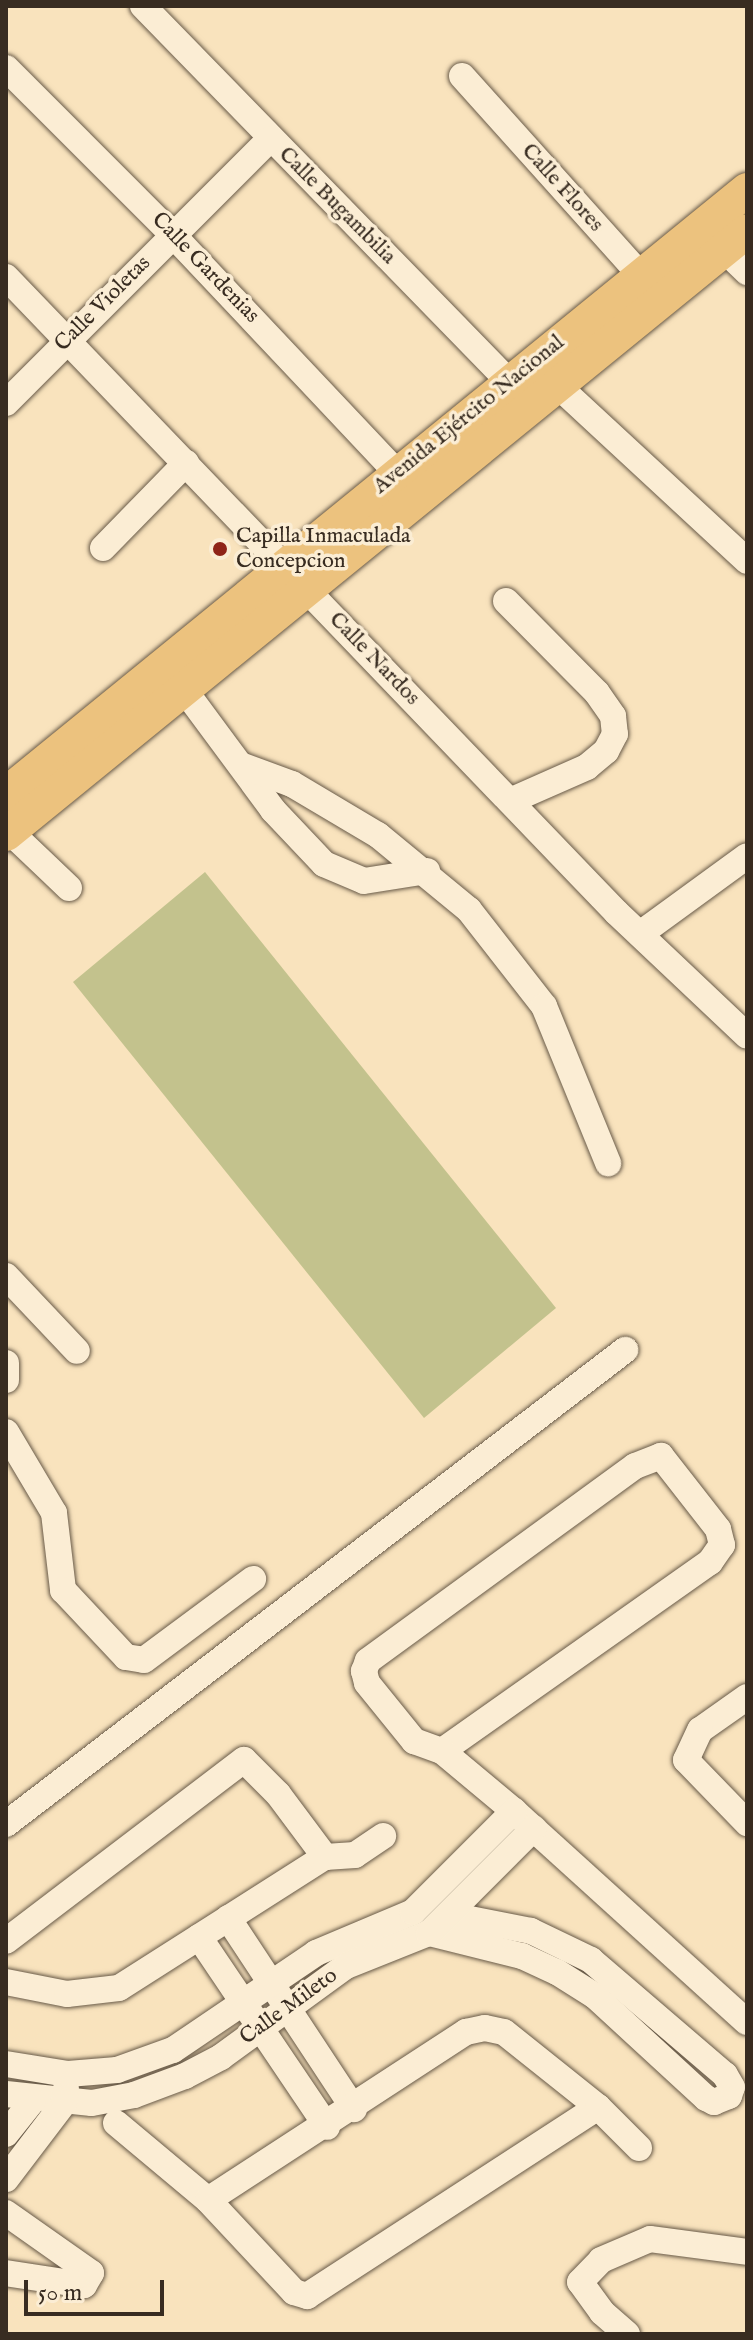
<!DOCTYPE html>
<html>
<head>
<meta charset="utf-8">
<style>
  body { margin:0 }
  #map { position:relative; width:753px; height:2340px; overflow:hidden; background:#f9e3bd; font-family:"IM FELL English",serif }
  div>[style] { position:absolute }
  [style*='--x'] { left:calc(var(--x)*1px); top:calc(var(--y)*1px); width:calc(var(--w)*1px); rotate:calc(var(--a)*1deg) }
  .green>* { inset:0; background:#c3c28d }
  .roads { filter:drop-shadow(0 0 2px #685a48) drop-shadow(0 0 2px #685a48) }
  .minor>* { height:26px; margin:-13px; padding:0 13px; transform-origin:13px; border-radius:13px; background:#fbedd4 }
  .major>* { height:34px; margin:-17px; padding:0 17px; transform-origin:17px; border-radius:17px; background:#ecc27e }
  .dots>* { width:22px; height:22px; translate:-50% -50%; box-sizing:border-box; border:4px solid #fbedd4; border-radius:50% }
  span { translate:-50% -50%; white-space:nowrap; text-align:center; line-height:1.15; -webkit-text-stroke:7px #fbedd4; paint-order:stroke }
  .street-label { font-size:22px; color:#382c21 }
  .poi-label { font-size:22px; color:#382c21 }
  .left { translate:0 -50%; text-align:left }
  .frame { position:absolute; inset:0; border:8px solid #382c21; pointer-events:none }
  .scale { position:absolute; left:24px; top:2280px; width:140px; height:36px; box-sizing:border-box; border:4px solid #382c21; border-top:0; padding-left:10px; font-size:24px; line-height:28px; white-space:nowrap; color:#382c21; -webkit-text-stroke:6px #fbedd4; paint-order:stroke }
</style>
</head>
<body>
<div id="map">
  <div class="green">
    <i style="clip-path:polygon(205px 872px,556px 1308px,424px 1418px,73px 982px)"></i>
  </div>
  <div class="roads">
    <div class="minor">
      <i style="--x:143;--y:6;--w:542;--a:45.75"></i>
      <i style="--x:6;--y:68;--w:235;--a:45"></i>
      <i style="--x:172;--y:234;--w:349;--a:46.7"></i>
      <i style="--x:462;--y:76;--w:285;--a:48.1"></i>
      <i style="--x:712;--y:238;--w:49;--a:44.2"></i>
      <i style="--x:6;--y:277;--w:881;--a:46.15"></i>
      <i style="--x:616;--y:912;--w:180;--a:43.4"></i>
      <i style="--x:557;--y:385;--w:259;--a:42.8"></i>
      <i style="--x:6;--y:403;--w:373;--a:-45"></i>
      <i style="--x:103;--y:548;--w:119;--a:-45.7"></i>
      <i style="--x:506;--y:601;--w:129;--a:45.3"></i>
      <i style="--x:597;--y:693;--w:28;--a:55"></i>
      <i style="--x:613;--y:716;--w:18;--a:84"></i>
      <i style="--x:615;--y:734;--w:19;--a:118"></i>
      <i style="--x:606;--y:751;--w:25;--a:140"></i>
      <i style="--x:587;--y:767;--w:84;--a:156.2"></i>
      <i style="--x:174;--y:676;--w:167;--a:53.5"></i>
      <i style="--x:273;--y:810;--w:74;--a:46.6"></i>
      <i style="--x:324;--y:864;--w:43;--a:23"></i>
      <i style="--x:364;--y:881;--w:64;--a:-9"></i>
      <i style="--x:243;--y:766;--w:52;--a:20.2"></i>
      <i style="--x:292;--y:784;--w:100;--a:30.7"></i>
      <i style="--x:378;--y:835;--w:118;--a:39.5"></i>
      <i style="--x:469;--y:910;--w:122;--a:52"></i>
      <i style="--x:544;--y:1006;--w:170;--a:67.8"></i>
      <i style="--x:6;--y:828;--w:87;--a:43.6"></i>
      <i style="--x:640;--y:934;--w:132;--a:-36.1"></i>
      <i style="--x:6;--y:1276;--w:103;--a:46.6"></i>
      <i style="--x:6;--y:1363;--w:17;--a:90"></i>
      <i style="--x:6;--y:1432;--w:94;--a:59.3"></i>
      <i style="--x:54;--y:1513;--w:78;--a:83.3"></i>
      <i style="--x:63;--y:1590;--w:92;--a:46.8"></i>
      <i style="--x:126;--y:1657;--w:18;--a:9"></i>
      <i style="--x:144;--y:1660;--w:136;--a:-36.6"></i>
      <i style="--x:747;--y:1697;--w:57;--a:144.9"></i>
      <i style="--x:700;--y:1730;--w:33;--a:115"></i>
      <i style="--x:686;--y:1760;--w:88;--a:45.9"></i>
      <i style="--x:442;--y:1751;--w:328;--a:-35.2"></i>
      <i style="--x:710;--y:1562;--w:21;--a:-55"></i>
      <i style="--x:722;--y:1545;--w:16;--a:-104"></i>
      <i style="--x:718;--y:1529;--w:93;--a:-128"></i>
      <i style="--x:661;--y:1456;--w:28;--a:159"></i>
      <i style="--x:635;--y:1466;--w:331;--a:143.9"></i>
      <i style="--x:368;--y:1661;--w:11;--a:112"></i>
      <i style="--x:364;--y:1671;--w:12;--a:76"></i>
      <i style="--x:367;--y:1683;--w:75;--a:51"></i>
      <i style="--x:414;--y:1741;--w:30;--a:20"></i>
      <i style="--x:442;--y:1751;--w:94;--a:39.8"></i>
      <i style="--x:514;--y:1811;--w:314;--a:42.2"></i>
      <i style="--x:6;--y:1824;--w:780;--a:-37.44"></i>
      <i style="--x:228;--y:1918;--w:229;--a:56.6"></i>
      <i style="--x:429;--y:1933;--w:96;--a:13.9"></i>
      <i style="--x:522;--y:1956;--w:38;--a:25"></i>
      <i style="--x:557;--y:1972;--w:45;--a:32.3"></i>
      <i style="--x:595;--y:1996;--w:151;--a:42.6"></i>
      <i style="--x:706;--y:2098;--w:9;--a:27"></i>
      <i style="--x:714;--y:2102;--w:16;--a:-22"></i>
      <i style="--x:729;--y:2096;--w:9;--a:-72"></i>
      <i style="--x:732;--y:2087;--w:14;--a:-120"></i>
      <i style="--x:725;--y:2075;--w:177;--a:-139.4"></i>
      <i style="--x:591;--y:1960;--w:67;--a:-154.2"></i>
      <i style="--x:531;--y:1931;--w:83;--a:-168.8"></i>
      <i style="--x:199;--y:1937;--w:229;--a:56"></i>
      <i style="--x:6;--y:1941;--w:299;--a:-37.3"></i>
      <i style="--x:244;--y:1760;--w:48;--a:45"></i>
      <i style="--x:278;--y:1794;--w:79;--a:53.3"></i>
      <i style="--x:6;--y:1982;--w:62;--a:11.1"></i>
      <i style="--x:67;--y:1994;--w:52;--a:-6.6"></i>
      <i style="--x:119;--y:1988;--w:244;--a:-32.5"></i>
      <i style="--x:325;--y:1857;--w:30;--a:-4"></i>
      <i style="--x:355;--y:1855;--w:34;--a:-34"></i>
      <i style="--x:6;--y:2064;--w:63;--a:9.2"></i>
      <i style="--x:68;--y:2074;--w:49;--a:-4.7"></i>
      <i style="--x:117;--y:2070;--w:59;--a:-19.7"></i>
      <i style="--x:173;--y:2050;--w:173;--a:-34.1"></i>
      <i style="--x:316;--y:1953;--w:105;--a:-22.9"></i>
      <i style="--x:413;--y:1912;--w:143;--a:-45"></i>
      <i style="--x:6;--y:2094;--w:86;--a:6"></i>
      <i style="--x:92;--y:2103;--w:43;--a:-10.8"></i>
      <i style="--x:134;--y:2095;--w:54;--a:-20.4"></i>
      <i style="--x:185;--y:2076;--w:41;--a:-27.8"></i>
      <i style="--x:221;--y:2057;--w:155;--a:-36.1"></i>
      <i style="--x:346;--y:1966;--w:89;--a:-21.7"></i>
      <i style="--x:429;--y:1933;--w:148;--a:-45"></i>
      <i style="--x:116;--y:2123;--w:120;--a:39.9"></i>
      <i style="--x:208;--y:2200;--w:126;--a:46.9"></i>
      <i style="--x:294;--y:2292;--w:14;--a:17"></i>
      <i style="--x:307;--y:2296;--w:347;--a:-33"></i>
      <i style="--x:6;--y:2134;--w:43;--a:-51.5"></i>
      <i style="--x:6;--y:2179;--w:96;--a:-52.7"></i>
      <i style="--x:64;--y:2103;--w:14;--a:-82"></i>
      <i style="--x:208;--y:2200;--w:308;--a:-33.1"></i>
      <i style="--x:466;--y:2032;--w:19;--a:-12"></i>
      <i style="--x:485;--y:2028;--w:19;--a:12"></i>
      <i style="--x:504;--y:2032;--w:120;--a:38.6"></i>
      <i style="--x:598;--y:2107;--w:58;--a:45"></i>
      <i style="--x:6;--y:2213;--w:104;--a:35.2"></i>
      <i style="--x:91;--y:2273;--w:14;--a:120"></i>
      <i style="--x:84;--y:2285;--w:79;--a:-171.3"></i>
      <i style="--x:627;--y:2334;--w:33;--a:-139"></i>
      <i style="--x:602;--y:2312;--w:37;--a:-126"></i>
      <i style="--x:580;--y:2282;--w:30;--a:-46"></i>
      <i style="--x:601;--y:2260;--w:53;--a:-23.2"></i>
      <i style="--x:650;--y:2239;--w:98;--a:7.6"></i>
    </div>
    <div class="major">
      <i style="--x:6;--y:794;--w:956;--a:-39.18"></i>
      <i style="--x:6;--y:834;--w:955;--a:-39.14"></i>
    </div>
  </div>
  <div class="dots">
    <i style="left:220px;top:549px;background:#8f2418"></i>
  </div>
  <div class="street-label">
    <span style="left:562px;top:188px;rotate:48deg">Calle Flores</span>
    <span style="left:337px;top:206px;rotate:45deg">Calle Bugambilia</span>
    <span style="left:205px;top:268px;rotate:46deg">Calle Gardenias</span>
    <span style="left:103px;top:304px;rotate:-45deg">Calle Violetas</span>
    <span style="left:469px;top:415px;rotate:-39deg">Avenida Ejército Nacional</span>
    <span style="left:374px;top:659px;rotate:46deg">Calle Nardos</span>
    <span style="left:289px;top:2007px;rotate:-36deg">Calle Mileto</span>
  </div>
  <div class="poi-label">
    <span class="left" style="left:236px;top:549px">Capilla Inmaculada<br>Concepcion</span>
  </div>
  <div class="frame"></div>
  <div class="scale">50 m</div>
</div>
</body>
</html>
